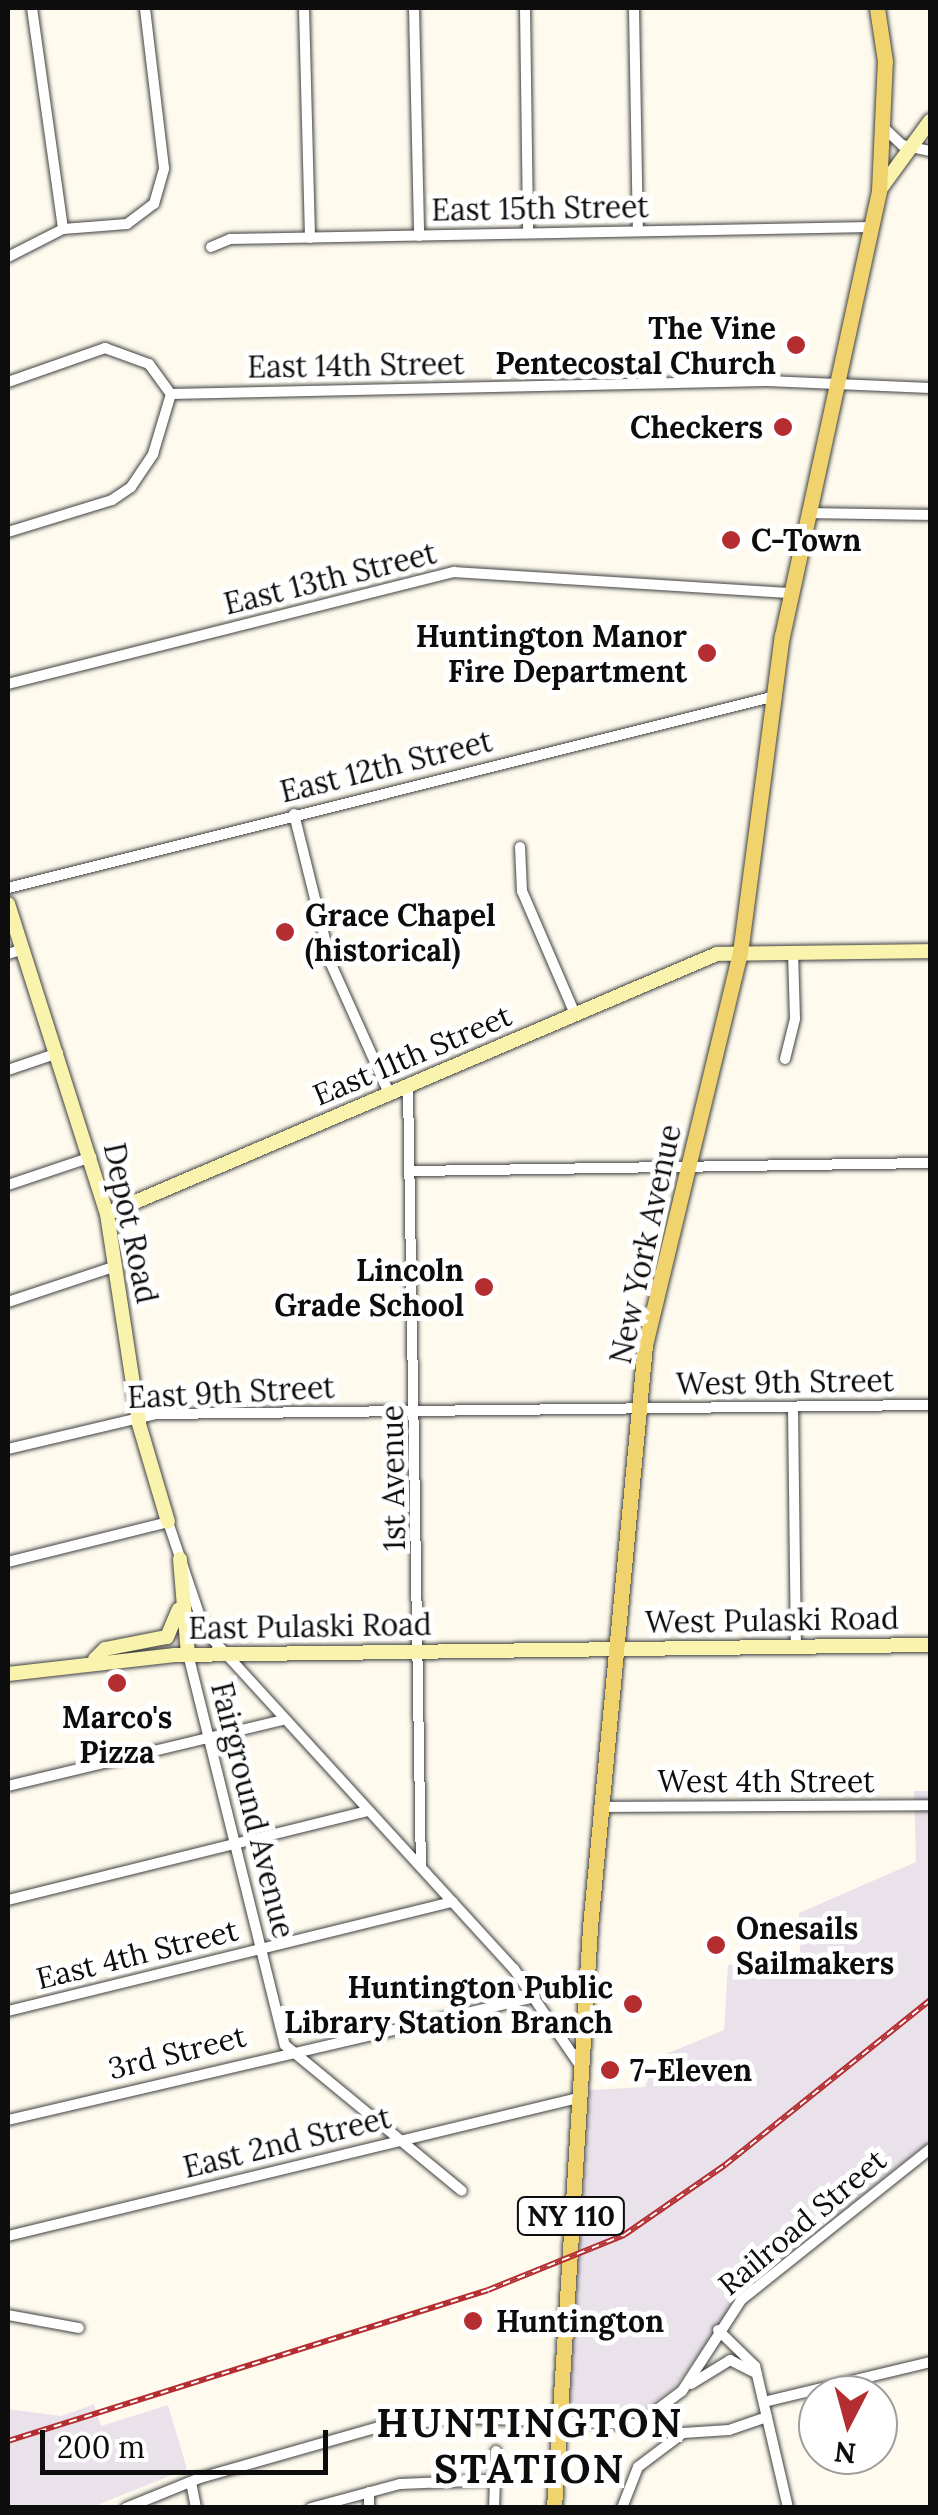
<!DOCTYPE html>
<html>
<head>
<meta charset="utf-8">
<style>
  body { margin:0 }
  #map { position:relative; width:938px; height:2515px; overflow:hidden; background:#fefbee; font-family:Lora,serif }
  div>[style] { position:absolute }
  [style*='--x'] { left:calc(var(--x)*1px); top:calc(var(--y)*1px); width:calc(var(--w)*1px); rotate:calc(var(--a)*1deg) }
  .industrial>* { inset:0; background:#eae2eb }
  .roads { filter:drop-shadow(0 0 2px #404040) drop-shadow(0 0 2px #404040) }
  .street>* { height:10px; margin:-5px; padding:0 5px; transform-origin:5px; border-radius:5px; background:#fff }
  .secondary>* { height:14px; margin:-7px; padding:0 7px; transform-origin:7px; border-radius:7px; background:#faf3ad }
  .primary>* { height:15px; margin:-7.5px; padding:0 7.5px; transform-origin:7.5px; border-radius:7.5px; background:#f0d36c }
  .rail>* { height:6px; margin-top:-3px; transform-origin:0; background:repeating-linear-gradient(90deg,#fff 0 8px,#b42e31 0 16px); box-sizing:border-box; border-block:2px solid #b42e31 }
  .dots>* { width:28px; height:28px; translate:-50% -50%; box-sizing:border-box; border:5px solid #fff; border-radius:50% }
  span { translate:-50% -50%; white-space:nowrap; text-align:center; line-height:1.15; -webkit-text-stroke:10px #fff; paint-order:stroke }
  .shield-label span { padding:2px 8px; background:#fff; border:2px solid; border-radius:8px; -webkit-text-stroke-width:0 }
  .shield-label { font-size:28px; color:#0d0d0d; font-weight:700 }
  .street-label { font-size:30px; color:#0d0d0d }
  .poi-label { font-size:30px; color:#0d0d0d; font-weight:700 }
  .right { translate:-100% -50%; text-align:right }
  .left { translate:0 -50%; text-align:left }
  .district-label { font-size:40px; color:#0d0d0d; font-weight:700; letter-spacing:2.5px }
  .frame { position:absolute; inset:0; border:10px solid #0d0d0d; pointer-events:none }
  .north { position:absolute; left:798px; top:2375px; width:100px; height:100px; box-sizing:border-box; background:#fff; border:2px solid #9e9e9e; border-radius:50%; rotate:186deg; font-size:28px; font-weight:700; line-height:40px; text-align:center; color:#0d0d0d }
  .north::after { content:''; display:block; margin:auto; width:35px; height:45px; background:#b42e31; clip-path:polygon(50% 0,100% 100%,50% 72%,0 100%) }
  .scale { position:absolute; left:40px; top:2430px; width:288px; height:45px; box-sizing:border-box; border:5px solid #0d0d0d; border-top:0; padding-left:12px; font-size:30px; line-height:35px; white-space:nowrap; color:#0d0d0d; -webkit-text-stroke:8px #fff; paint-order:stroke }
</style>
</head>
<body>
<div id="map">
  <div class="industrial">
    <i style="clip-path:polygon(914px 1791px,930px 1791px,930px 2141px,746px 2287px,674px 2388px,631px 2417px,569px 2415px,590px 2090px,645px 2087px,656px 2058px,724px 2030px,728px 1965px,800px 1955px,799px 1913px,916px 1862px)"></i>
    <i style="clip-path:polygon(94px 2404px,101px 2426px,168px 2405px,187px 2469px,92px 2507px,8px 2507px,8px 2409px,61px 2416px)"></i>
  </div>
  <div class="roads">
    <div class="street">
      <i style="--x:32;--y:8;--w:223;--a:82"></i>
      <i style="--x:304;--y:8;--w:230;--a:88.5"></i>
      <i style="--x:414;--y:8;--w:228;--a:88.7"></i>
      <i style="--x:525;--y:8;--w:225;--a:89.2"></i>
      <i style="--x:634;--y:8;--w:222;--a:89"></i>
      <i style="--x:884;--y:128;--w:25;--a:43"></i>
      <i style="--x:902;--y:145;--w:29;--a:12"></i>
      <i style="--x:211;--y:247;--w:21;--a:-23"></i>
      <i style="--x:230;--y:239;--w:641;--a:-1.07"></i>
      <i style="--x:8;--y:257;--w:62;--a:-27"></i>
      <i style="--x:63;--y:229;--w:64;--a:-4.5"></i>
      <i style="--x:127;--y:224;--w:34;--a:-37"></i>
      <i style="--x:154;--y:204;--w:37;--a:-74"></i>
      <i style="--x:164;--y:168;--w:161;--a:-96.8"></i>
      <i style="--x:8;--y:382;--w:103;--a:-19.3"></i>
      <i style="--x:105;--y:348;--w:47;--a:20"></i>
      <i style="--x:149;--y:364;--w:37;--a:54"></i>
      <i style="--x:171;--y:394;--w:596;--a:-1.25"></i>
      <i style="--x:767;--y:381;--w:163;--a:2.5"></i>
      <i style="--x:809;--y:513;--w:121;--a:0.9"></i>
      <i style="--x:8;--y:532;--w:109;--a:-17.1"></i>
      <i style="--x:112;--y:500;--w:23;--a:-34"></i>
      <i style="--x:131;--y:487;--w:40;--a:-56"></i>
      <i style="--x:153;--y:454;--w:63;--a:-73.3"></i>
      <i style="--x:8;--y:684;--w:460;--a:-14.1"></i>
      <i style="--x:454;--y:572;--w:338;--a:3.6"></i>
      <i style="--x:294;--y:814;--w:154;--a:76.1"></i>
      <i style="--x:331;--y:964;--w:144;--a:65.8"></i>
      <i style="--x:520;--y:847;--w:44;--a:87.4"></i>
      <i style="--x:522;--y:891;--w:134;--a:66.7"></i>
      <i style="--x:8;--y:888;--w:792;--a:-14.04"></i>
      <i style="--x:8;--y:954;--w:16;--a:-18"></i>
      <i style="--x:785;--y:1059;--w:41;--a:-76"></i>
      <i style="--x:795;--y:1019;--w:66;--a:-91.7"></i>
      <i style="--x:8;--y:1070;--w:53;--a:-18.8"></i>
      <i style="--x:408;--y:1087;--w:780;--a:89.05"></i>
      <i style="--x:414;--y:1171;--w:516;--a:-0.89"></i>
      <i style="--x:8;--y:1185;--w:88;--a:-18.6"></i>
      <i style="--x:8;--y:1302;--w:114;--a:-18.4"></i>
      <i style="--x:793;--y:1407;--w:240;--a:89.3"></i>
      <i style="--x:8;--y:1449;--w:152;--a:-13.3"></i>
      <i style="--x:156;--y:1414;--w:774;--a:-0.67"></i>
      <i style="--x:8;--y:1562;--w:165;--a:-14"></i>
      <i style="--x:168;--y:1522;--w:115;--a:71.3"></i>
      <i style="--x:205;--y:1631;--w:458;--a:47.6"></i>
      <i style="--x:514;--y:1969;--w:119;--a:55.6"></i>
      <i style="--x:188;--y:1654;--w:403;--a:76.1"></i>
      <i style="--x:285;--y:2045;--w:229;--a:39.5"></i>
      <i style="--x:8;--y:1786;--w:282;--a:-13.5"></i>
      <i style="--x:601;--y:1807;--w:329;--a:-0.3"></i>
      <i style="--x:8;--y:1900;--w:371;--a:-13.9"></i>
      <i style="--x:8;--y:2011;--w:458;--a:-13.8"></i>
      <i style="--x:8;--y:2120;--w:541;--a:-13.14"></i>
      <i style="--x:8;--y:2236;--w:586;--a:-13.61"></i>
      <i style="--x:8;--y:2315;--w:72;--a:10.4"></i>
      <i style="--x:718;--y:2330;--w:52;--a:44.2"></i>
      <i style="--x:755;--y:2366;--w:146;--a:76.9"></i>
      <i style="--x:691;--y:2384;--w:46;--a:-31.6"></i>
      <i style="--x:730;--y:2360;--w:30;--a:27"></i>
      <i style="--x:764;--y:2402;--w:171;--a:-13.5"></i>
      <i style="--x:191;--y:2482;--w:26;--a:79"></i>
      <i style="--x:126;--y:2508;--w:80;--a:-22.1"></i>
      <i style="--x:200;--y:2478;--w:186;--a:-15.9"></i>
      <i style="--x:379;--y:2427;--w:83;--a:-6.2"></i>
      <i style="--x:462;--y:2418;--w:176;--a:2"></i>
      <i style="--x:638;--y:2424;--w:55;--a:-36.9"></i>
      <i style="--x:682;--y:2391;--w:108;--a:-57"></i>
      <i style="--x:741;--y:2300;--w:242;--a:-38.6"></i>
      <i style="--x:311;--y:2508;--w:92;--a:-15.1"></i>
      <i style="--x:400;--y:2484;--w:95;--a:-2.4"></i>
      <i style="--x:369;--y:2508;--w:16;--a:-90"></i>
      <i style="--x:494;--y:2508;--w:57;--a:-88"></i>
      <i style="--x:622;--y:2508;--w:44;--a:-68.7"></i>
      <i style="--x:638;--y:2467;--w:56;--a:-37.1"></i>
      <i style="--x:683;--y:2433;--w:46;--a:-3.7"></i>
      <i style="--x:729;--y:2430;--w:40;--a:-18.9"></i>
    </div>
    <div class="secondary">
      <i style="--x:879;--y:191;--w:87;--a:-53.9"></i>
      <i style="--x:8;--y:904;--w:325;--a:72.3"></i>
      <i style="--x:107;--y:1214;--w:212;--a:81.3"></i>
      <i style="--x:139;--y:1424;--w:102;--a:73.5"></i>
      <i style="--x:107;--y:1214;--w:663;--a:-23.09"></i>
      <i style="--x:717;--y:954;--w:213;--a:-0.8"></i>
      <i style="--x:180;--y:1559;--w:95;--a:85.2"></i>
      <i style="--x:95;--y:1659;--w:14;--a:-45"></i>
      <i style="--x:105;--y:1649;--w:63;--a:-11"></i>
      <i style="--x:167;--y:1637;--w:30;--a:-67"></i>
      <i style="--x:8;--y:1674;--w:168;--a:-6.5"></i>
      <i style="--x:175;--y:1655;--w:755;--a:-0.76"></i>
    </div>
    <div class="primary">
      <i style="--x:554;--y:2508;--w:582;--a:-86.45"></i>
      <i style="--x:590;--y:1927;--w:585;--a:-84.6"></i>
      <i style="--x:645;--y:1345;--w:403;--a:-76.4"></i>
      <i style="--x:740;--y:953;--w:320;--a:-82.5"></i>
      <i style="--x:782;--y:636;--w:455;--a:-77.7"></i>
      <i style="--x:879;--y:191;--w:130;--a:-87.4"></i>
      <i style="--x:885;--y:61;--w:54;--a:-98.6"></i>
    </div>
  </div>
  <div class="rail">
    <i style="--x:8;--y:2441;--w:503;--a:-17.46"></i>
    <i style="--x:488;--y:2290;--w:147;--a:-22"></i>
    <i style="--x:624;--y:2235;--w:123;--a:-34.7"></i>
    <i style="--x:725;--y:2165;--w:263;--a:-38.8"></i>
  </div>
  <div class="dots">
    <i style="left:796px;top:345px;background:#b42e31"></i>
    <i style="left:783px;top:427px;background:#b42e31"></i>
    <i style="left:731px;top:540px;background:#b42e31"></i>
    <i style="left:707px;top:653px;background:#b42e31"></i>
    <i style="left:285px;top:932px;background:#b42e31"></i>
    <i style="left:484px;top:1287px;background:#b42e31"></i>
    <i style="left:117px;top:1683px;background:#b42e31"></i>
    <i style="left:716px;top:1945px;background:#b42e31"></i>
    <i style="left:633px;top:2004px;background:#b42e31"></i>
    <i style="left:610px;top:2070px;background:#b42e31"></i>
    <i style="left:473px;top:2321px;background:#b42e31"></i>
  </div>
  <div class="shield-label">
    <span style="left:571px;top:2216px">NY 110</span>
  </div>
  <div class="street-label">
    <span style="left:540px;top:208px;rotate:-1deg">East 15th Street</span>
    <span style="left:356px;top:365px;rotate:-1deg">East 14th Street</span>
    <span style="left:330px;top:578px;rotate:-14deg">East 13th Street</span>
    <span style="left:386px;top:766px;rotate:-14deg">East 12th Street</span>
    <span style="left:412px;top:1055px;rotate:-23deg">East 11th Street</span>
    <span style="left:131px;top:1223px;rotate:78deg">Depot Road</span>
    <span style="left:645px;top:1244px;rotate:-78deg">New York Avenue</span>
    <span style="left:785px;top:1382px;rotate:-1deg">West 9th Street</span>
    <span style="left:231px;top:1392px;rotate:-3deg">East 9th Street</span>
    <span style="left:393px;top:1478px;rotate:-91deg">1st Avenue</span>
    <span style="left:772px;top:1620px;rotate:-1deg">West Pulaski Road</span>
    <span style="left:310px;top:1626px;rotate:-1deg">East Pulaski Road</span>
    <span style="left:766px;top:1781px">West 4th Street</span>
    <span style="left:253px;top:1810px;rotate:76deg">Fairground Avenue</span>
    <span style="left:137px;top:1954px;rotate:-14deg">East 4th Street</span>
    <span style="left:177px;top:2052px;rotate:-14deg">3rd Street</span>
    <span style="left:287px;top:2142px;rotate:-14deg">East 2nd Street</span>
    <span style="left:802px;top:2222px;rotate:-40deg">Railroad Street</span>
  </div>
  <div class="poi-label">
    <span class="right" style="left:776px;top:345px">The Vine<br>Pentecostal Church</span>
    <span class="right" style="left:763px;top:427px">Checkers</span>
    <span class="left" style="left:751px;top:540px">C-Town</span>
    <span class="right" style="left:687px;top:653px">Huntington Manor<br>Fire Department</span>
    <span class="left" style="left:305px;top:932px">Grace Chapel<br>(historical)</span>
    <span class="right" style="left:464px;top:1287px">Lincoln<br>Grade School</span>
    <span style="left:117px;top:1734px">Marco's<br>Pizza</span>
    <span class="left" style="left:736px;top:1945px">Onesails<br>Sailmakers</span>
    <span class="right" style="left:613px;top:2004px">Huntington Public<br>Library Station Branch</span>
    <span class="left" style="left:630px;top:2070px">7-Eleven</span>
    <span class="left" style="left:496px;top:2321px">Huntington</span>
  </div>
  <div class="district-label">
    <span style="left:530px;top:2446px">HUNTINGTON<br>STATION</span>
  </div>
  <div class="frame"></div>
  <div class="north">N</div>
  <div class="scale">200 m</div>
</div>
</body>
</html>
